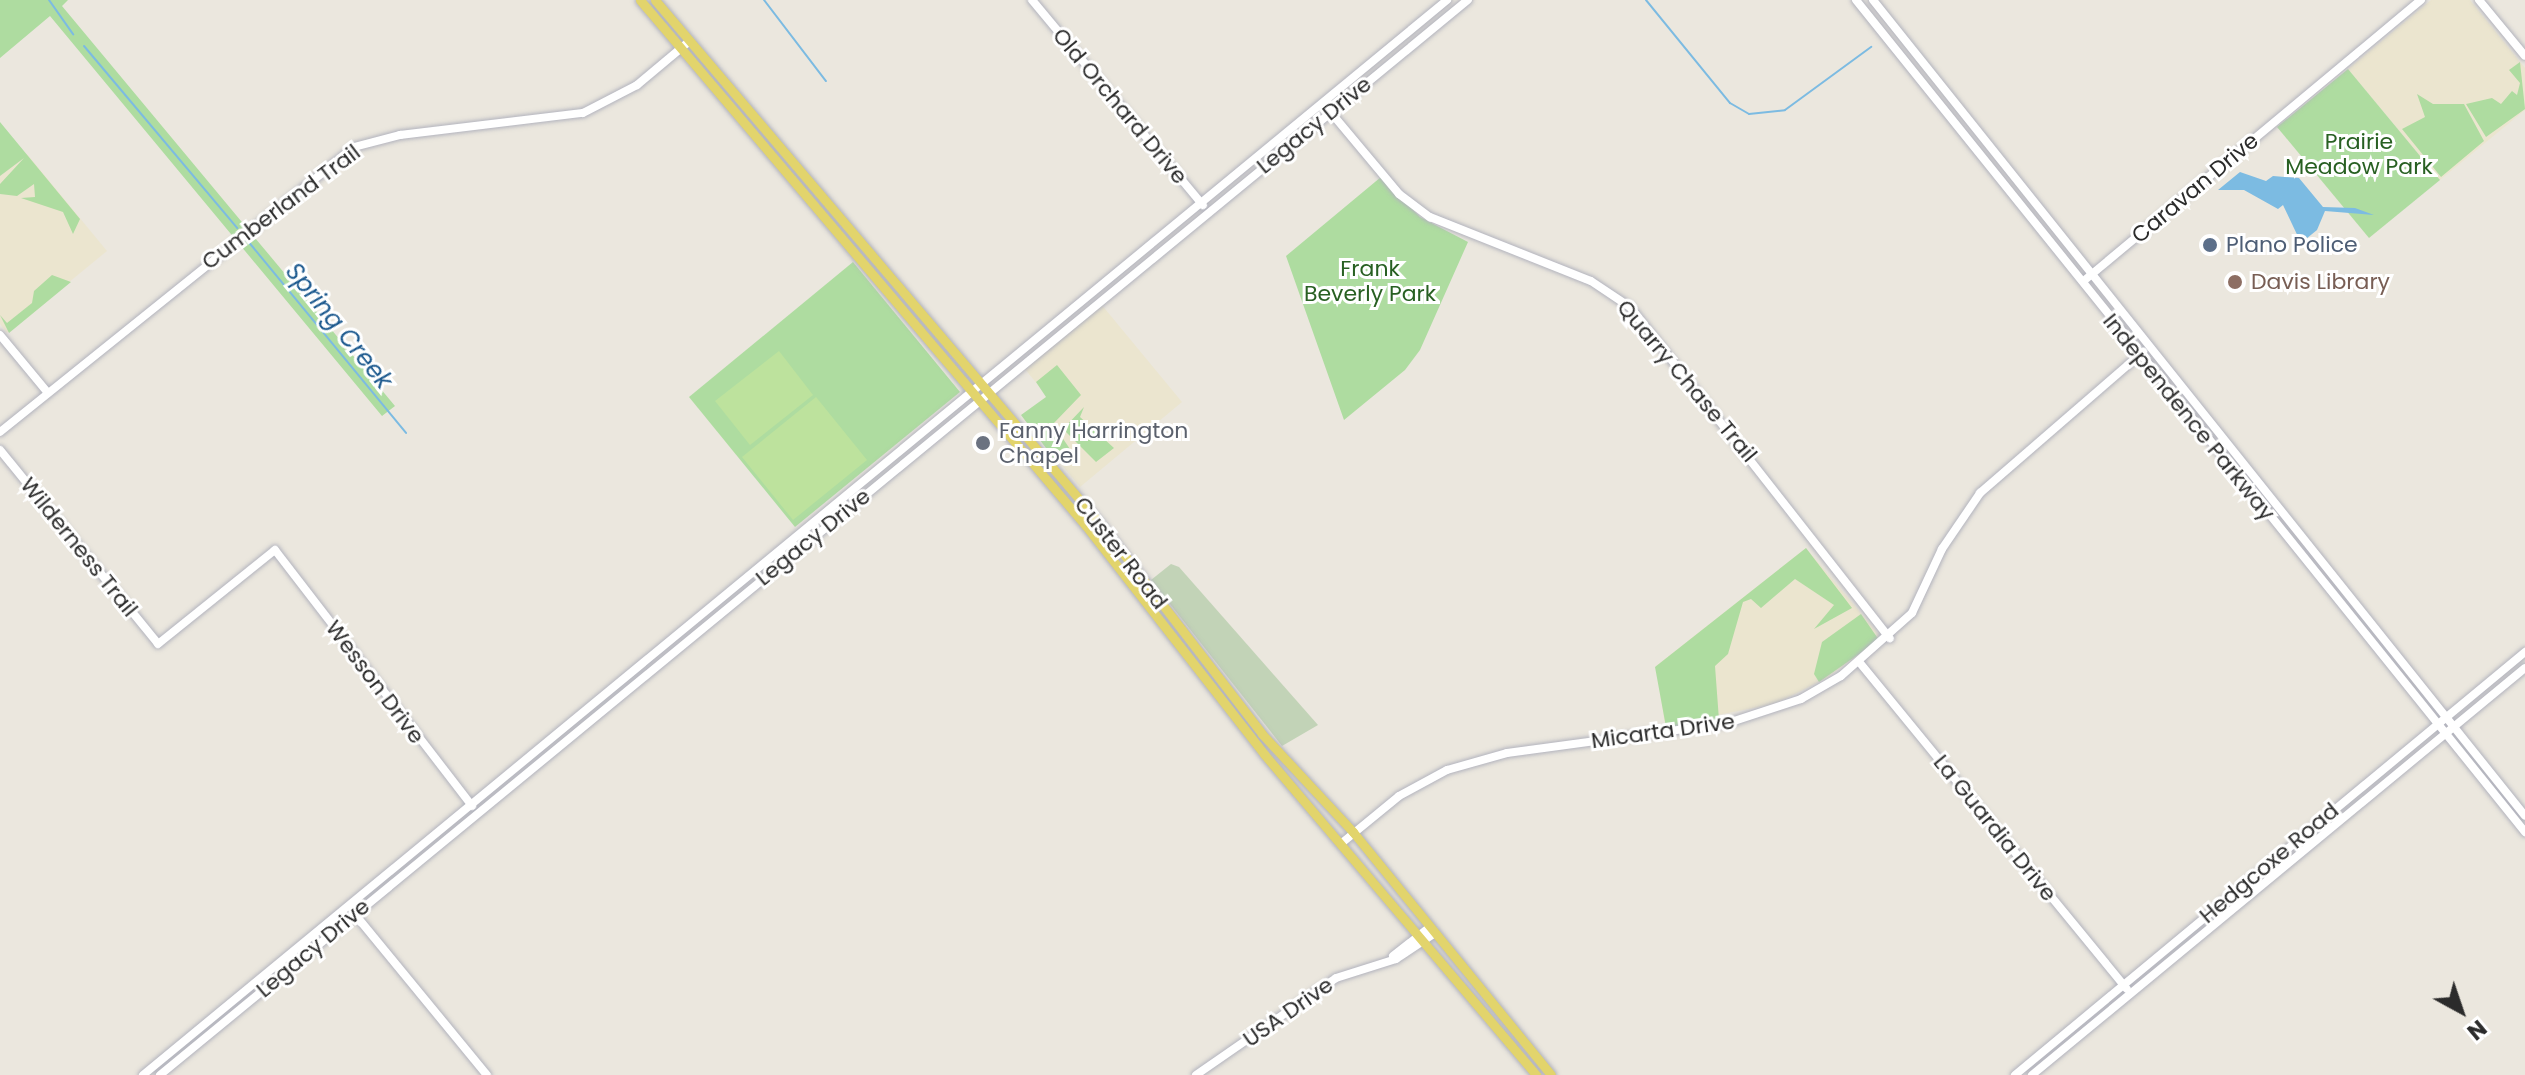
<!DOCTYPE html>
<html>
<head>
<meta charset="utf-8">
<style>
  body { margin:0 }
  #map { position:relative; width:2525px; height:1075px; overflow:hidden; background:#ebe7de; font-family:Poppins,sans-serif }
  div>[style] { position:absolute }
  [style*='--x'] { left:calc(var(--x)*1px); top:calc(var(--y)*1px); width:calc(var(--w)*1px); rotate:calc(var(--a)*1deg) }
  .education>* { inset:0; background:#ebe5cf }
  .green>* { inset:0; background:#aedca0 }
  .cemetery>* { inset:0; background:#c2d3b7 }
  .pitch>* { inset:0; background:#bde29d }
  .water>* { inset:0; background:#7cbbe2 }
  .stream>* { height:2px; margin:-1px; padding:0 1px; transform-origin:1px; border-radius:1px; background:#7cbbe2 }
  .roads { filter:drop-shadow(0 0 2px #b2b3bd) drop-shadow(0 0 2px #b2b3bd) }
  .secondary>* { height:8px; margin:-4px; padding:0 4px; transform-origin:4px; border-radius:4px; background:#fff }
  .primary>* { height:9px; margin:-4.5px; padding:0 4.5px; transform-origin:4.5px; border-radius:4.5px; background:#e2d46c }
  .dots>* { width:22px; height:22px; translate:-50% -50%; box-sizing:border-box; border:4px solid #fff; border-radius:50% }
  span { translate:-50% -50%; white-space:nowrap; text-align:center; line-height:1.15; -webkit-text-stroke:6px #fff; paint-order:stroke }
  .street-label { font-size:22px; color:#2b2b2b }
  .park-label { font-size:22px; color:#286022 }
  .service-label { font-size:22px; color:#4e5e75 }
  .left { translate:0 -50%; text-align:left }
  .education-label { font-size:22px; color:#785e54 }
  .worship-label { font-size:22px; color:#5b616d }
  .water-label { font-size:24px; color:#1c598e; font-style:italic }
  .north { position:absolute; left:2421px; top:971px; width:80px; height:80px; -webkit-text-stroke:6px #fff; paint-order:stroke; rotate:140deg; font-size:22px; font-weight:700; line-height:32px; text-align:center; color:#2b2b2b }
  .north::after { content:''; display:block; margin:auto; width:28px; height:36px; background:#2b2b2b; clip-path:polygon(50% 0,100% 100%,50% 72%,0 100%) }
</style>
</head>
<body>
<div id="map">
  <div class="education">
    <i style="clip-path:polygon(2431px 0,2470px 0,2525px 68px,2525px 110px,2440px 180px,2348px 69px)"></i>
    <i style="clip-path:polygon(27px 154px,107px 251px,7px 333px,0 324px,0 176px)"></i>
    <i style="clip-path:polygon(1101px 304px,1182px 402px,1080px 487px,1023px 418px,1048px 397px,1024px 368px)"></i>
    <i style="clip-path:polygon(1806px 548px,1882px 638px,1827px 678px,1775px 704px,1665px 725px,1656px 666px)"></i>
  </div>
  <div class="green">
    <i style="clip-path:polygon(0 0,68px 0,62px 6px,395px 406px,382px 416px,50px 16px,0 58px)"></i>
    <i style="clip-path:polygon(2520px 62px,2525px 109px,2486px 137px,2466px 104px,2492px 98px,2501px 104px,2512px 91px,2517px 95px,2520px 83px,2509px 70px)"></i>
    <i style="clip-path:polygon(2348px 69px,2440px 180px,2369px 238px,2277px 127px)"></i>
    <i style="clip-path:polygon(2417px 94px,2433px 104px,2464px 104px,2484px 141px,2441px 177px,2402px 129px,2425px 117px)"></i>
    <i style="clip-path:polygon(0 122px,80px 219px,73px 234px,63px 212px,21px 198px,35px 197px,34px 184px,17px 196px,0 194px,0 184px,24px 158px,0 176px)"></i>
    <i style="clip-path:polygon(1381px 177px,1420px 217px,1468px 242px,1420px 350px,1405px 370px,1344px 420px,1286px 256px)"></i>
    <i style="clip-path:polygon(853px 262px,960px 392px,795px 527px,689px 397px)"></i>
    <i style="clip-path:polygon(52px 275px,71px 282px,9px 333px,0 315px,7px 323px,32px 303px,34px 291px)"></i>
    <i style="clip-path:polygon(1057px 365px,1081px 395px,1053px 424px,1072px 452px,1058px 464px,1021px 415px,1046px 397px,1036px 382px)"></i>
    <i style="clip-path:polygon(1084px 407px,1080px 417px,1114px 448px,1096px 462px,1063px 429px)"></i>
    <i style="clip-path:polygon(1806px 548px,1852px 608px,1814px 629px,1834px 605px,1795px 579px,1761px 608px,1751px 599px,1743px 602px,1728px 654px,1715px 666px,1719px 720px,1666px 727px,1655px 667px)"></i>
    <i style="clip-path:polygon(1861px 614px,1879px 640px,1819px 682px,1814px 674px,1822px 642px)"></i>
  </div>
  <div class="cemetery">
    <i style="clip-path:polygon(1171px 564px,1179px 567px,1318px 725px,1282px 746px,1151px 580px)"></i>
  </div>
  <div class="pitch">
    <i style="clip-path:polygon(779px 351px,813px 395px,750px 445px,715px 401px)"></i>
    <i style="clip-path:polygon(816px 397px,867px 460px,793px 520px,742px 457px)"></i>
  </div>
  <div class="water">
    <i style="clip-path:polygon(2240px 172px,2266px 181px,2273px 176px,2299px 178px,2323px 207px,2355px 208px,2374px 215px,2325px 211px,2317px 230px,2301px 243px,2283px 205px,2278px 209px,2244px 190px,2218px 190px)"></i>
  </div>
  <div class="stream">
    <i style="--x:49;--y:0;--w:42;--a:54.8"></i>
    <i style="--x:764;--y:0;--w:102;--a:52.6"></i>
    <i style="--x:1646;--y:0;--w:133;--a:50.8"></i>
    <i style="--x:1730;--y:103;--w:22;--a:30"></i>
    <i style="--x:1749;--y:114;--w:36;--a:-6"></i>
    <i style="--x:1785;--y:110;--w:107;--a:-36.2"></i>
    <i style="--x:84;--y:46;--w:238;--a:49.9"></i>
    <i style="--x:247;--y:240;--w:250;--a:50.5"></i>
  </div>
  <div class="roads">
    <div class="secondary">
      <i style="--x:1032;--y:0;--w:267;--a:50.2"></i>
      <i style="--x:1856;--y:0;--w:1068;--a:51.2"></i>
      <i style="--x:1873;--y:0;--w:1044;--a:51.37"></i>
      <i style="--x:2479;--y:0;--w:72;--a:50.6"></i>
      <i style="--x:1328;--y:109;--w:111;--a:50.1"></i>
      <i style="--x:1399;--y:194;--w:39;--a:37"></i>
      <i style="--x:1430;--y:217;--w:173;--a:21.7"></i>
      <i style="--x:1591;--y:281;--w:47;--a:33.7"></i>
      <i style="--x:1630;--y:307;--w:421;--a:51.9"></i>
      <i style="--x:2086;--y:279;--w:436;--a:-39.8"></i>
      <i style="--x:0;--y:335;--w:75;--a:50.4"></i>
      <i style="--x:0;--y:432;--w:454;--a:-38.8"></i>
      <i style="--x:354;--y:147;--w:48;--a:-14.6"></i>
      <i style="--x:400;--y:135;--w:184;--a:-6.9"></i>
      <i style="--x:583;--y:113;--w:61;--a:-27.4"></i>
      <i style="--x:637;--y:85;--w:64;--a:-39.9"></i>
      <i style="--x:0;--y:450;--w:250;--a:50.8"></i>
      <i style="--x:158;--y:644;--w:150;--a:-38.8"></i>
      <i style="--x:275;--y:550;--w:323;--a:52.4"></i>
      <i style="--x:1860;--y:663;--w:421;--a:50.7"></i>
      <i style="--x:1343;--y:842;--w:72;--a:-39.4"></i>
      <i style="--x:1399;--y:796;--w:55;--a:-28.4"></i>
      <i style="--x:1447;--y:770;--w:62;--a:-15.8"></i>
      <i style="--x:1507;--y:753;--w:223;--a:-7.7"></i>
      <i style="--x:1728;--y:723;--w:77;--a:-18.2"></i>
      <i style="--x:1801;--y:699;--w:46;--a:-29.9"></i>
      <i style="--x:1841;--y:676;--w:95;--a:-41.6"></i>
      <i style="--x:1912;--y:613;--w:71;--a:-64.9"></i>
      <i style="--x:1942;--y:549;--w:68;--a:-55.8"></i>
      <i style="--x:1980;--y:493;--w:216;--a:-40.9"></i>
      <i style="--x:353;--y:912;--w:211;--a:50.6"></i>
      <i style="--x:1393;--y:956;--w:47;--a:-38.1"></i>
      <i style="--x:143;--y:1075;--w:1690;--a:-39.5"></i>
      <i style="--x:160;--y:1075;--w:1693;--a:-39.42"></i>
      <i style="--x:1196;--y:1075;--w:170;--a:-34.7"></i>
      <i style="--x:1336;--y:978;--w:63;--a:-17.6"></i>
      <i style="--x:1396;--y:959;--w:47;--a:-33.7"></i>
      <i style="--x:2015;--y:1075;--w:663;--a:-39.67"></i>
      <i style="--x:2032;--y:1075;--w:639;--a:-39.54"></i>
    </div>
    <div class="primary">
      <i style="--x:640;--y:0;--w:690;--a:49.71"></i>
      <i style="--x:1086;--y:526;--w:289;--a:52"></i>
      <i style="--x:1264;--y:754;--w:421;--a:49.7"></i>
      <i style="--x:655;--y:0;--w:690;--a:49.64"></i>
      <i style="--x:1102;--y:526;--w:262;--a:52.4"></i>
      <i style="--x:1262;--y:734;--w:134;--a:47.1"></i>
      <i style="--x:1353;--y:832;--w:313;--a:50.8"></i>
    </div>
  </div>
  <div class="dots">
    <i style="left:2210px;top:245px;background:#5c6f8a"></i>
    <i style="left:2235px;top:282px;background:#8d6e63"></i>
    <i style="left:983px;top:443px;background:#6b7280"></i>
  </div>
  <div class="street-label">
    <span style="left:1120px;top:106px;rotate:50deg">Old Orchard Drive</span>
    <span style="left:1314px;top:125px;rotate:-39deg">Legacy Drive</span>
    <span style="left:2195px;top:188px;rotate:-40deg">Caravan Drive</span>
    <span style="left:281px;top:207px;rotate:-37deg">Cumberland Trail</span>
    <span style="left:1687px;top:381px;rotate:50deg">Quarry Chase Trail</span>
    <span style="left:2189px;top:417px;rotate:51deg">Independence Parkway</span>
    <span style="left:813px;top:537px;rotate:-39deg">Legacy Drive</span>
    <span style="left:79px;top:547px;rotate:51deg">Wilderness Trail</span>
    <span style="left:1121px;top:553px;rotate:52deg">Custer Road</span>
    <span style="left:375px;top:682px;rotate:53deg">Wesson Drive</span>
    <span style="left:1663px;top:731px;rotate:-8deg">Micarta Drive</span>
    <span style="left:1995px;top:828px;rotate:51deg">La Guardia Drive</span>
    <span style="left:2269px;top:863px;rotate:-40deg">Hedgcoxe Road</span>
    <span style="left:313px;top:948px;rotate:-40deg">Legacy Drive</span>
    <span style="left:1288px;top:1012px;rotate:-35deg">USA Drive</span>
  </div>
  <div class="park-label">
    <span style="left:2359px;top:154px">Prairie<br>Meadow Park</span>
    <span style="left:1370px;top:281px">Frank<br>Beverly Park</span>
  </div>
  <div class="service-label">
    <span class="left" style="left:2226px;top:245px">Plano Police</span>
  </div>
  <div class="education-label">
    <span class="left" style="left:2251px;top:282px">Davis Library</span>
  </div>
  <div class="worship-label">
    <span class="left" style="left:999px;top:443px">Fanny Harrington<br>Chapel</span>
  </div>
  <div class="water-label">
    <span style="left:339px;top:326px;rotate:51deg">Spring Creek</span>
  </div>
  <div class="north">N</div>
</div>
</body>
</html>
